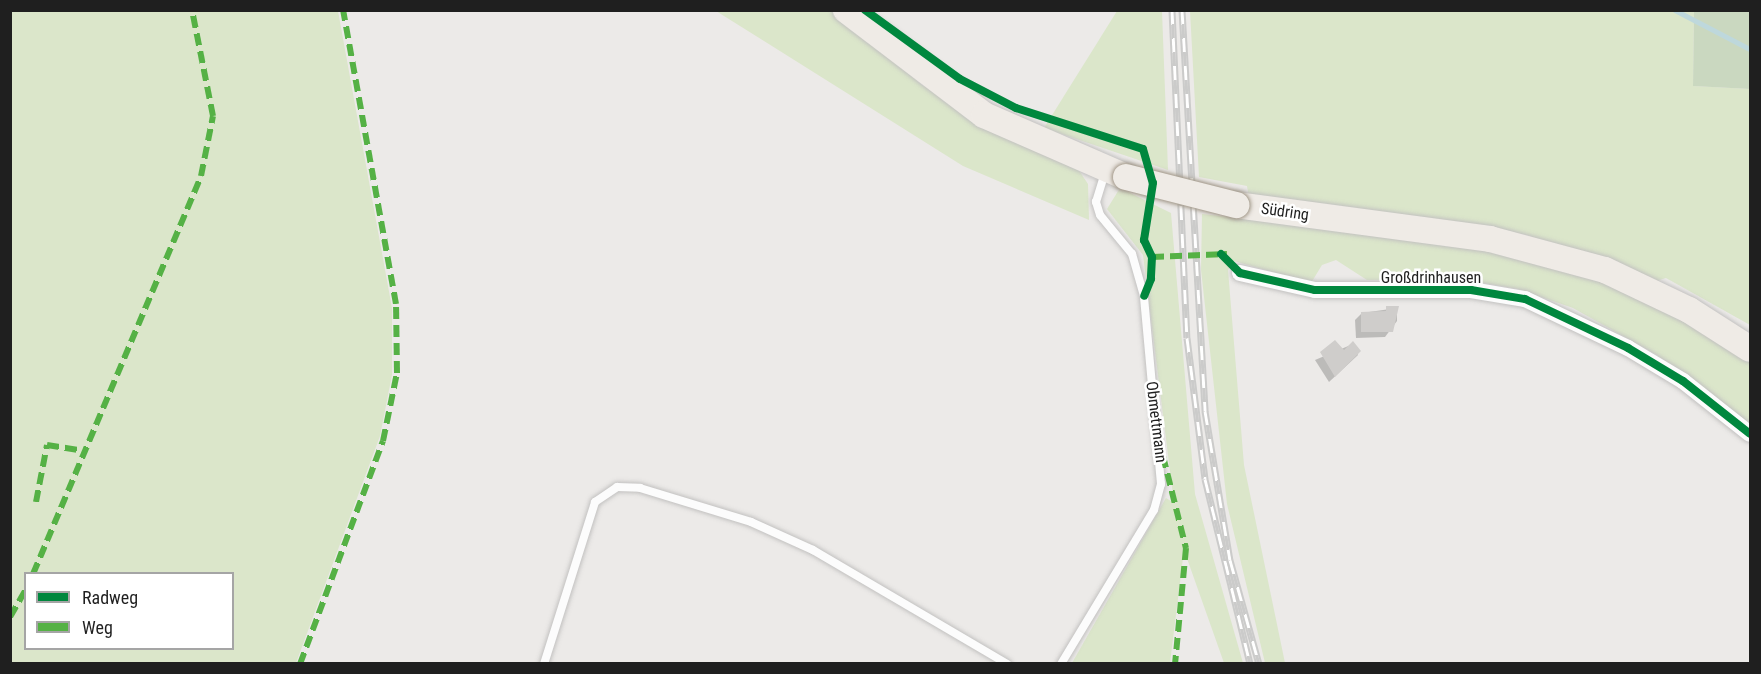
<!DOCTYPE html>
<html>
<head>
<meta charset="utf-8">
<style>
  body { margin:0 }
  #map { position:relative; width:1761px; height:674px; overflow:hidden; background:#eceae8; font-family:"Roboto Condensed",sans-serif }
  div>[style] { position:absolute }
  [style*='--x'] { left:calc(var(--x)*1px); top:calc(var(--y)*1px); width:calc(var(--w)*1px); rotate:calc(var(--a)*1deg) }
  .grass>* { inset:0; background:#dbe6ca }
  .forest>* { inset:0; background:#cad8c0 }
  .shadow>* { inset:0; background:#0003 }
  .stream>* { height:4.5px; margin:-2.25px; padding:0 2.25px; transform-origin:2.25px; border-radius:2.25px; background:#bed8dc }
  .building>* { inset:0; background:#cfcdcb }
  .roads { filter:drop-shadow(0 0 2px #c2c1c0) drop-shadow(0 0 2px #c2c1c0) }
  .service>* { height:8px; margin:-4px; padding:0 4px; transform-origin:4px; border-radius:4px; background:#fcfcfc }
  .minor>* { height:16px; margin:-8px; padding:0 8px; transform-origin:8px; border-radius:8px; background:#fcfcfc }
  .primary>* { height:26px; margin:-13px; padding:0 13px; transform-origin:13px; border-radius:13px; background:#efebe6 }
  .rail>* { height:7px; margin-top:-3.5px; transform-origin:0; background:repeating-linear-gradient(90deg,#fff 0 14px,#cbcbca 0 28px); box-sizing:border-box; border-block:2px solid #cbcbca }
  .bridges { filter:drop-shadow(0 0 2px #a09687) drop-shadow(0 0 2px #a09687) }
  .primary-bridge>* { height:26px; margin:-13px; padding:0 13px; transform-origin:13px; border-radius:13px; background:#efebe6 }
  .quiet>* { height:6px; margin-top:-3px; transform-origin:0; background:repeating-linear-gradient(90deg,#55b145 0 12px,transparent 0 18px) }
  .cycleway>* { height:8px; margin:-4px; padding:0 4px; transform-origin:4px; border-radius:4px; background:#00873e }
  span { translate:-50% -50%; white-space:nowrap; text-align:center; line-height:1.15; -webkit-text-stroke:5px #fff; paint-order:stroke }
  .street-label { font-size:16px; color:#1f1f1f }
  .frame { position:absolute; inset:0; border:12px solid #1f1f1f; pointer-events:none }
  .legend { position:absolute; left:24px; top:572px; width:210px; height:78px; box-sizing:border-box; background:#fff; border:2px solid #a5a5a5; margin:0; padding:8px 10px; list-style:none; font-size:18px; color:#1f1f1f }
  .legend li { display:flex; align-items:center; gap:12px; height:30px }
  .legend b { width:30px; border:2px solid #a5a5a5 }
</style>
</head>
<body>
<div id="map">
  <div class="grass">
    <i style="clip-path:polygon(evenodd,10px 11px,338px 11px,392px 308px,392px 375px,380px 436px,296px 663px,11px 663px,10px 11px,26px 574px,232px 574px,232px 648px,26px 648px,26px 574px)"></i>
    <i style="clip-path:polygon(716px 11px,833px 11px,922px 85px,1078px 169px,1088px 184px,1089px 220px,963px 166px)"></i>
    <i style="clip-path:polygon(1117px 11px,1162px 11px,1168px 170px,1044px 128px)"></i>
    <i style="clip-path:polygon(1190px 11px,1694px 11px,1693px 86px,1750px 89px,1750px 325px,1666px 278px,1653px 282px,1527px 235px,1249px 197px,1247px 186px,1199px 177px)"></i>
    <i style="clip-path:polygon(1120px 188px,1171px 213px,1195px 494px,1243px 663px,1224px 663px,1184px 550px,1170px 663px,1072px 663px,1166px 498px,1174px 503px,1143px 255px,1107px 209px)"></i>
    <i style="clip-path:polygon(1202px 214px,1472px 244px,1586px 275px,1685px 317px,1750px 357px,1750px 424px,1657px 355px,1573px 308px,1518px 289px,1461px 279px,1367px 280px,1336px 260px,1322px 265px,1311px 283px,1234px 261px,1228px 270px,1244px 465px,1285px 663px,1265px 663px,1227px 504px,1201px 270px)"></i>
  </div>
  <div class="forest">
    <i style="clip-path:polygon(1694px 11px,1750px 11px,1750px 89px,1693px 86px)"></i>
  </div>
  <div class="shadow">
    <i style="clip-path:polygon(1397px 308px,1397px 321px,1385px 337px,1356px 338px,1355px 320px,1362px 313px)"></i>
    <i style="clip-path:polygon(1353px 344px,1358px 355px,1329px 382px,1315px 360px)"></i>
  </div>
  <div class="stream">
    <i style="--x:1675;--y:10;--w:85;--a:27.5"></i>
  </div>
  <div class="building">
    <i style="clip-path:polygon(1386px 306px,1399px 306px,1393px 332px,1361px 332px,1361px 312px,1386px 311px)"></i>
    <i style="clip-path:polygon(1335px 340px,1344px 350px,1353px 341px,1361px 351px,1335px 377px,1320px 352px)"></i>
  </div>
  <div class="roads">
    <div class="service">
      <i style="--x:544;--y:664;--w:170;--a:-72.5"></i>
      <i style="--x:595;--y:502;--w:27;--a:-34"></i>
      <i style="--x:617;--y:487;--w:23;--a:2"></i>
      <i style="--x:640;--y:488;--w:116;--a:17"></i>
      <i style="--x:751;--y:522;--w:68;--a:24.3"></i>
      <i style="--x:813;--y:550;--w:225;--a:30.4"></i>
      <i style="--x:1061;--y:664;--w:180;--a:-58.9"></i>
      <i style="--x:1154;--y:510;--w:27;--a:-75"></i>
      <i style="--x:1161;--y:484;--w:189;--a:-95.2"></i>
      <i style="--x:1144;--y:296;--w:44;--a:-105.9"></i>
      <i style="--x:1132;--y:254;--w:50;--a:-129.4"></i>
      <i style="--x:1100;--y:215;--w:14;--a:-107"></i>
      <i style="--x:1096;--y:202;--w:30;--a:-73"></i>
    </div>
    <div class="minor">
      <i style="--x:1240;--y:273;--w:77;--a:12.8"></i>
      <i style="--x:1315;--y:290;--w:156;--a:0"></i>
      <i style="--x:1471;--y:290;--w:55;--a:9.5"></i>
      <i style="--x:1525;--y:299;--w:114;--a:25.4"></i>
      <i style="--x:1628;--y:348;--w:64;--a:31"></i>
      <i style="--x:1683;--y:381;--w:85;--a:38.3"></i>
    </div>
    <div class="primary">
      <i style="--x:846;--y:10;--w:173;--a:37.3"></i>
      <i style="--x:984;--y:115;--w:155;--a:23.6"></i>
      <i style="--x:1236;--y:205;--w:256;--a:7.6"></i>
      <i style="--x:1490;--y:239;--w:119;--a:15.1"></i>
      <i style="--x:1605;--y:270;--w:93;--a:25.5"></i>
      <i style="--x:1689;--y:310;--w:72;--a:32.6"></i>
    </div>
  </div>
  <div class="rail">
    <i style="--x:1172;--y:10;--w:328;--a:87.4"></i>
    <i style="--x:1187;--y:338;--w:142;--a:82.7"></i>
    <i style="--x:1205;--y:479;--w:190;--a:76.3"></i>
    <i style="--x:1182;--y:10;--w:402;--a:86.7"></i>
    <i style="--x:1205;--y:411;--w:151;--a:80.5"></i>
    <i style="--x:1230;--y:560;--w:108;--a:74.4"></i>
  </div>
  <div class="bridges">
    <div class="primary-bridge">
      <i style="--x:1126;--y:177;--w:114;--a:14.3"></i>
    </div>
  </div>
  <div class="quiet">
    <i style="--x:1152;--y:257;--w:75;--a:-2.3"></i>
    <i style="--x:1163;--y:456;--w:95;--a:76"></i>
    <i style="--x:1186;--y:548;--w:117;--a:95.4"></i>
    <i style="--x:36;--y:502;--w:58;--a:-79.1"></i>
    <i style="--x:47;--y:445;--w:38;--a:9"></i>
    <i style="--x:33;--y:574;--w:432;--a:-67.1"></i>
    <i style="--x:201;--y:176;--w:61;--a:-78.7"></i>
    <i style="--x:213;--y:116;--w:108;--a:-101.2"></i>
    <i style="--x:10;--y:617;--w:32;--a:-60"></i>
    <i style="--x:300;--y:664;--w:238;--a:-69.6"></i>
    <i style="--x:383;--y:441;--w:69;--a:-78.4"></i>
    <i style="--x:397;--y:373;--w:69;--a:-90.8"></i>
    <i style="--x:396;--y:304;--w:299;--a:-100.2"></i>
  </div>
  <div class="cycleway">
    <i style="--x:865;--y:10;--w:117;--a:36"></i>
    <i style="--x:960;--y:79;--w:63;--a:27.4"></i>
    <i style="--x:1016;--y:108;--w:133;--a:17.9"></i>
    <i style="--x:1143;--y:149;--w:35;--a:74"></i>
    <i style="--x:1153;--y:183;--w:58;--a:99"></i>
    <i style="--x:1144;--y:240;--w:19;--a:65"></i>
    <i style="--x:1152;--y:257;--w:22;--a:93"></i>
    <i style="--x:1151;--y:279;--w:18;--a:112"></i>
    <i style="--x:1221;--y:254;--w:27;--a:45"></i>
    <i style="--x:1240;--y:273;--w:77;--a:12.8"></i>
    <i style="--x:1315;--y:290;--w:156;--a:0"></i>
    <i style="--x:1471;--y:290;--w:55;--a:9.5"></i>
    <i style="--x:1525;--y:299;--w:114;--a:25.4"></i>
    <i style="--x:1628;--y:348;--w:64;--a:31"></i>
    <i style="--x:1683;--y:381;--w:85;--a:38.3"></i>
  </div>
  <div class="street-label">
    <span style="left:1285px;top:212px;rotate:8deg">Südring</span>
    <span style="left:1431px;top:278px">Großdrinhausen</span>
    <span style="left:1156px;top:422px;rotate:83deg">Obmettmann</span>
  </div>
  <div class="frame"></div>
  <ul class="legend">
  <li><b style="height:8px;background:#00873e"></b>Radweg</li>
  <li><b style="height:8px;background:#55b145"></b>Weg</li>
  </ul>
</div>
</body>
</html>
